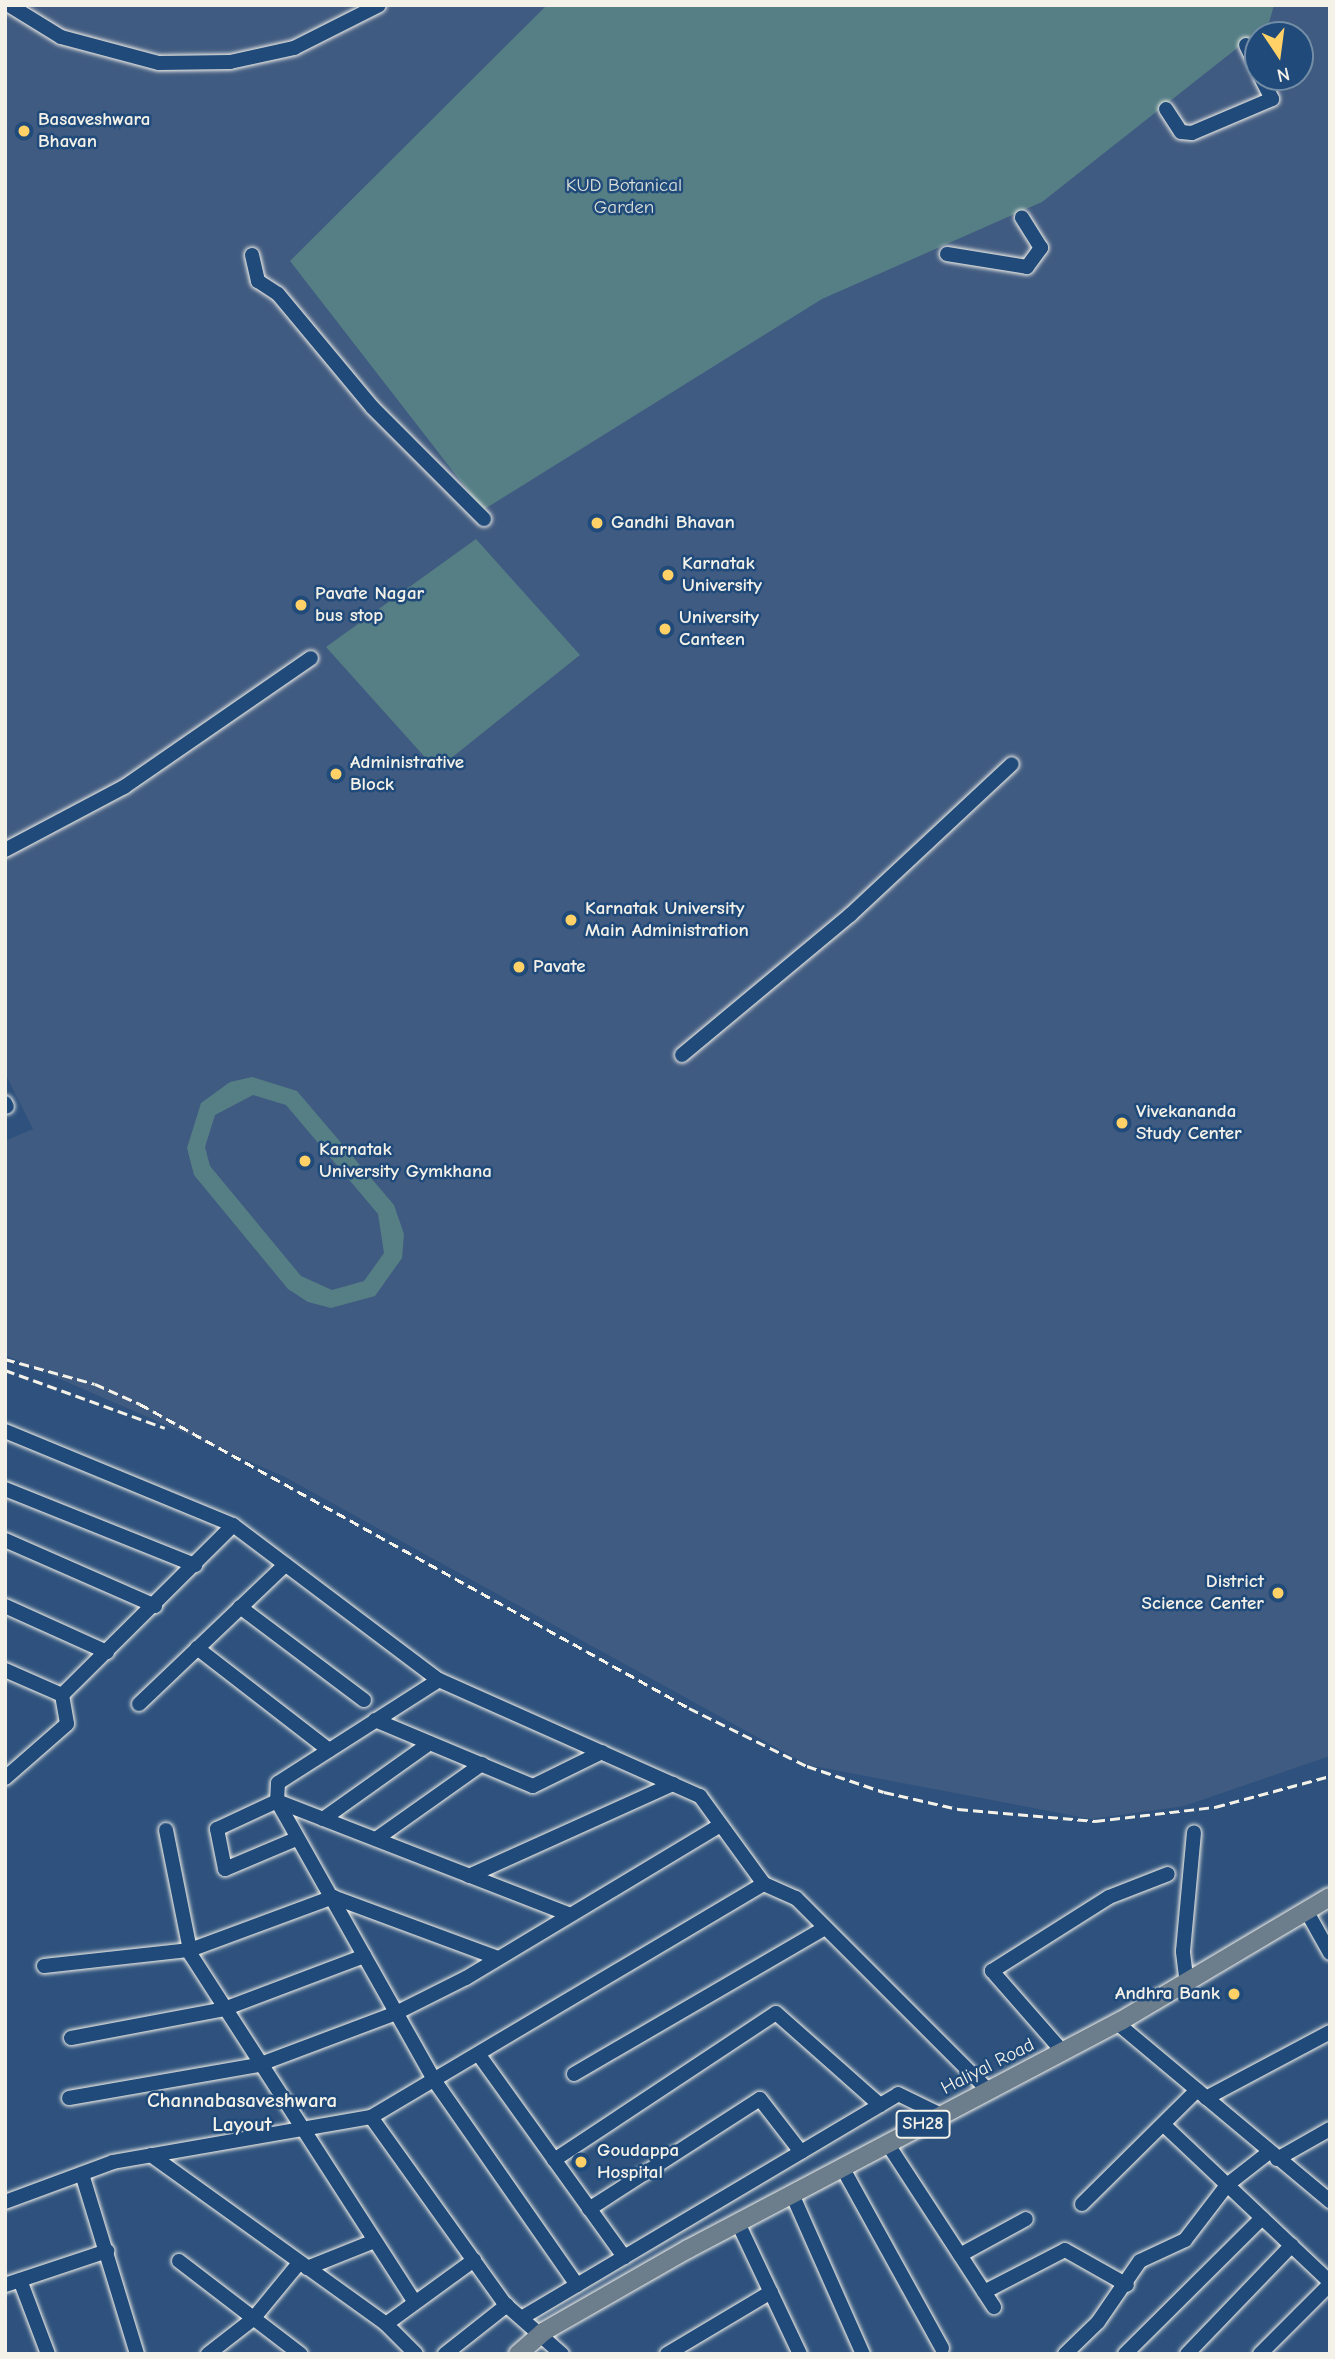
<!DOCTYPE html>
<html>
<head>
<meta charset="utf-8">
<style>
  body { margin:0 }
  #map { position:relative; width:1335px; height:2359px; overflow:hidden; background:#2e527d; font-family:"Comic Neue",sans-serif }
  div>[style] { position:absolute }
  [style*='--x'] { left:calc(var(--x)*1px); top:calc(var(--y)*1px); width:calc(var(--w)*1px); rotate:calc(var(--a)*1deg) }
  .built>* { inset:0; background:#405b81 }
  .green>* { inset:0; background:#557e85 }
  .roads { filter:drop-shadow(0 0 2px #f4f1e8) drop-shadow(0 0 2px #f4f1e8) }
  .minor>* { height:14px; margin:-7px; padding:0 7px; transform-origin:7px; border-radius:7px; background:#1f4a7a }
  .major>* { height:18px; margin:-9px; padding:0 9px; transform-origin:9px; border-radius:9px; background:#6c7d8c }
  .rail>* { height:2.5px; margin-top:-1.25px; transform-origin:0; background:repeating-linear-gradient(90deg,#f4f1e8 0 10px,transparent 0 15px) }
  .dots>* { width:19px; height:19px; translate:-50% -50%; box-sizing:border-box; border:4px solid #1f4a7a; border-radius:50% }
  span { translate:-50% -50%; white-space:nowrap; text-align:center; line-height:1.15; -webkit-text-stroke:5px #1f4a7a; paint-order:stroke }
  .shield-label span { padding:2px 5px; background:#1f4a7a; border:2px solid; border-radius:5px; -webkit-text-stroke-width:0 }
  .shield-label { font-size:18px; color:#f4f1e8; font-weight:700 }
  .poi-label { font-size:19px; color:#f4f1e8; font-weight:700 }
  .left { translate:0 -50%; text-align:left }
  .right { translate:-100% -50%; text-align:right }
  .park-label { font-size:19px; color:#dce0d9 }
  .street-label { font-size:19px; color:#f4f1e8 }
  .neighbourhood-label { font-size:21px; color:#f4f1e8; font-weight:700 }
  .frame { position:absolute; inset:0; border:7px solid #f4f1e8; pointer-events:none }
  .north { position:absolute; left:1244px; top:21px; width:70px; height:70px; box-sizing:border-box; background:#1f4a7a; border:2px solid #748da6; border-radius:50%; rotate:167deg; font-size:19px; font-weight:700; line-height:28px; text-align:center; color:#f4f1e8 }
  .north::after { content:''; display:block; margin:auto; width:24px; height:32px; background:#ffd166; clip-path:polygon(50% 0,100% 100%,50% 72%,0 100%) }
</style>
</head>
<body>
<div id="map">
  <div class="built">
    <i style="clip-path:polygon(evenodd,5px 5px,1330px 5px,1330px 1756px,1184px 1806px,1091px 1819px,808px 1765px,283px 1476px,5px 1355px,5px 1141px,33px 1129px,5px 1073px,5px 5px,1258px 35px,1300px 35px,1300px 77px,1258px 77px,1258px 35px)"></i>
  </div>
  <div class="green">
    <i style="clip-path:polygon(547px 5px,1274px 5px,1269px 23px,1042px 202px,822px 299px,483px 510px,290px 261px)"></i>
    <i style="clip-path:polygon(476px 539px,580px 655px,450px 759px,431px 764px,326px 647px)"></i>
    <i style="clip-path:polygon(evenodd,252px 1077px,297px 1091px,394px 1205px,404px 1234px,402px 1258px,375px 1296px,331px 1308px,308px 1302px,288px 1289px,194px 1175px,187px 1148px,201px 1103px,230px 1082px,252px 1077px,253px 1095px,286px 1105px,378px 1214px,384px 1253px,364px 1281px,332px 1290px,301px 1276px,210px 1166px,205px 1147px,215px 1115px,253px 1095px)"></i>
  </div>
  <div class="roads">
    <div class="minor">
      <i style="--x:9;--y:5;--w:61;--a:31.6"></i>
      <i style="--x:61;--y:37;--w:101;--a:14.9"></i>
      <i style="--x:159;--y:63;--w:71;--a:-0.8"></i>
      <i style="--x:230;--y:62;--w:66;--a:-12.3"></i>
      <i style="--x:294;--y:48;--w:95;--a:-26.8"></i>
      <i style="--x:1246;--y:45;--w:28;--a:64"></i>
      <i style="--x:1166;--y:109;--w:27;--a:57"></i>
      <i style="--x:1181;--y:132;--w:11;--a:5"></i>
      <i style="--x:1192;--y:133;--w:87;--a:-23"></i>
      <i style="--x:1272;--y:99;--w:25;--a:-117"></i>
      <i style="--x:947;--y:254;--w:81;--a:9.2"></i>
      <i style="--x:1027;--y:267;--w:24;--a:-54"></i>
      <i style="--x:1041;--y:248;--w:36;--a:-122"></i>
      <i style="--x:252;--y:255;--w:27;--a:77"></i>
      <i style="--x:258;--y:281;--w:24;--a:33"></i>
      <i style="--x:278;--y:294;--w:148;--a:50.2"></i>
      <i style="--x:373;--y:408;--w:157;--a:45"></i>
      <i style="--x:5;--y:850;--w:135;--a:-27.9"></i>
      <i style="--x:124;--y:787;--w:227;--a:-34.6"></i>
      <i style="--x:682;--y:1055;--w:219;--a:-39.8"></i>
      <i style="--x:850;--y:915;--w:221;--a:-43"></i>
      <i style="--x:5;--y:1103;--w:4;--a:63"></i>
      <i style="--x:5;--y:1431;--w:247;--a:22.4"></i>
      <i style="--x:233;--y:1525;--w:258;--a:37"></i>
      <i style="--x:439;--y:1680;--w:286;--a:24"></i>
      <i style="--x:700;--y:1796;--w:109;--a:54"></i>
      <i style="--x:764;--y:1884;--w:35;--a:24"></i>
      <i style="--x:796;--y:1898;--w:272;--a:45"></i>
      <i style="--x:5;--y:1489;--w:205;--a:21.8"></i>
      <i style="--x:5;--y:1540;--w:164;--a:23.7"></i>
      <i style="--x:5;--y:1606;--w:112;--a:24.3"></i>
      <i style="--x:240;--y:1607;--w:155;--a:36.9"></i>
      <i style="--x:197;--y:1648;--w:167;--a:37.7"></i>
      <i style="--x:5;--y:1670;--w:62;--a:23.7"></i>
      <i style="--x:62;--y:1695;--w:29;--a:80"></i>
      <i style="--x:67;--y:1724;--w:82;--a:138.9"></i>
      <i style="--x:439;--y:1680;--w:191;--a:147.4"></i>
      <i style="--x:278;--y:1783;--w:18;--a:93"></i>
      <i style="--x:277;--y:1801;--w:320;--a:60.6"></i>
      <i style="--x:434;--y:2080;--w:250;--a:55.1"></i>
      <i style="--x:62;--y:1695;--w:241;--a:-44.8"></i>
      <i style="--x:139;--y:1704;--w:202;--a:-43.6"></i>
      <i style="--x:375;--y:1720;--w:171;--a:22.7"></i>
      <i style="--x:533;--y:1786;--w:77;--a:-26.2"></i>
      <i style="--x:323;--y:1819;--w:131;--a:-35.4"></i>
      <i style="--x:166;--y:1830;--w:127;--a:78.7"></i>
      <i style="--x:191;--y:1955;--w:412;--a:57.2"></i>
      <i style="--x:296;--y:1839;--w:77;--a:157.1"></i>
      <i style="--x:225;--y:1869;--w:41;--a:-101.3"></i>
      <i style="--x:217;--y:1829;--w:66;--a:-25"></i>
      <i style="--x:277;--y:1801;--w:313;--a:21.2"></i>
      <i style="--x:376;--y:1839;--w:130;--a:-35.3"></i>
      <i style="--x:469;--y:1876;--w:224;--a:-24.3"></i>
      <i style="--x:1307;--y:1912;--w:47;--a:60.7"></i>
      <i style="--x:44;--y:1966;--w:147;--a:-6.3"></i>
      <i style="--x:190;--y:1950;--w:153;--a:-20.3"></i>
      <i style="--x:333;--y:1897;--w:176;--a:20.3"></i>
      <i style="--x:1187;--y:1985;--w:34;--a:-97"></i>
      <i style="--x:1183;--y:1951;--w:119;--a:-84.7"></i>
      <i style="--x:1117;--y:2023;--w:278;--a:39.9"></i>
      <i style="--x:71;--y:2038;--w:156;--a:-10.7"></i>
      <i style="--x:224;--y:2009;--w:150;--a:-20.7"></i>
      <i style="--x:1063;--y:2052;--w:108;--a:-131.2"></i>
      <i style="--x:992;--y:1971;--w:138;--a:-32.3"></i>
      <i style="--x:1109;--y:1897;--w:63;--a:-21.3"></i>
      <i style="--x:479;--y:2055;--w:249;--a:54.3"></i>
      <i style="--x:574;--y:2074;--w:290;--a:-30.2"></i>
      <i style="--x:69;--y:2098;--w:192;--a:-9.9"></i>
      <i style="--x:258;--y:2065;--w:147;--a:-20.6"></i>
      <i style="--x:396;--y:2013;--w:78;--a:-26.6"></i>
      <i style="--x:466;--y:1978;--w:297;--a:-31"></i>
      <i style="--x:1206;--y:2098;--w:140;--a:-28"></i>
      <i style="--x:371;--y:2117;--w:457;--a:-30.7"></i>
      <i style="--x:1165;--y:2126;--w:227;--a:43.4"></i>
      <i style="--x:887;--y:2143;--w:196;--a:56.9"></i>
      <i style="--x:151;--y:2155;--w:289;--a:35.7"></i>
      <i style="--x:386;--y:2324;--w:42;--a:45"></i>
      <i style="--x:1277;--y:2159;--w:61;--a:-29.5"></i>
      <i style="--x:554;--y:2160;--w:266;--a:-33.5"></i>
      <i style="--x:776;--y:2013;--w:139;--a:41.5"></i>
      <i style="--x:842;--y:2167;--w:207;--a:61.1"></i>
      <i style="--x:82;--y:2174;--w:188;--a:73"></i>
      <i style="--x:792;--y:2194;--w:175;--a:66.1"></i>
      <i style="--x:5;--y:2202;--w:115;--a:-20.3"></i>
      <i style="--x:113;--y:2162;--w:262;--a:-9.9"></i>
      <i style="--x:371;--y:2117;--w:230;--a:54.4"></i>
      <i style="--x:505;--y:2304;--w:76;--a:41.3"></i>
      <i style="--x:1082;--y:2204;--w:162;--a:-44.7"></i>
      <i style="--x:589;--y:2209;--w:203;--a:-32.8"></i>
      <i style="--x:760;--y:2099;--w:67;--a:52.3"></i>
      <i style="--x:738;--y:2223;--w:145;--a:64.7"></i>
      <i style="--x:960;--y:2255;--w:75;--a:-28.6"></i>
      <i style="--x:179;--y:2261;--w:153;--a:37.5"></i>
      <i style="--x:307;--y:2268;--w:72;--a:-21.9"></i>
      <i style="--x:20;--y:2280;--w:79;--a:69.3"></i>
      <i style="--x:5;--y:2285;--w:108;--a:-18.4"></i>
      <i style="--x:984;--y:2292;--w:91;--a:-27.4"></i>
      <i style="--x:1065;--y:2250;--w:71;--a:29.4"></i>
      <i style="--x:523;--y:2317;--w:436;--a:-30.7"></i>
      <i style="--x:898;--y:2094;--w:48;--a:26"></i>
      <i style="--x:386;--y:2324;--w:109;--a:-36"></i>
      <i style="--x:208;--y:2354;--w:57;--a:-37.9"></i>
      <i style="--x:253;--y:2319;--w:72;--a:-50.6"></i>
      <i style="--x:445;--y:2354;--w:79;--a:-38.3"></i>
      <i style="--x:667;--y:2354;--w:121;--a:-30.8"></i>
      <i style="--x:1065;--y:2354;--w:46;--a:-44.1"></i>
      <i style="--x:1098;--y:2322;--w:74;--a:-55.5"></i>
      <i style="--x:1140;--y:2261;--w:50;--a:-25"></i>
      <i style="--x:1185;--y:2240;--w:69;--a:-52.6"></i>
      <i style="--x:1227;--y:2185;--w:52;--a:-38"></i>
      <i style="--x:1125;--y:2354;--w:193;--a:-44.8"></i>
      <i style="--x:1187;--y:2354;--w:151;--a:-46.1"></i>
      <i style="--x:1260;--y:2354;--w:99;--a:-45"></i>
    </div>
    <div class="major">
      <i style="--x:518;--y:2354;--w:33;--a:-41"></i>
      <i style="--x:543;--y:2332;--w:167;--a:-29.8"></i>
      <i style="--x:688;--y:2249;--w:489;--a:-27.8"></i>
      <i style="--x:1121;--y:2021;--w:243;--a:-30.7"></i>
    </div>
  </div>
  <div class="rail">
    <i style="--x:5;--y:1359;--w:93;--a:15.5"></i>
    <i style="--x:95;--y:1384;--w:49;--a:24"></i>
    <i style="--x:140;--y:1404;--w:628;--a:28.97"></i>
    <i style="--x:689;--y:1708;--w:131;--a:26.2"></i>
    <i style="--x:807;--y:1766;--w:81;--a:18.7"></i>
    <i style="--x:884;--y:1792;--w:76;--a:12.9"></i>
    <i style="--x:958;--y:1809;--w:138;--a:5"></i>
    <i style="--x:1095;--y:1821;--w:121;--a:-6.7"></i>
    <i style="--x:1215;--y:1807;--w:119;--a:-15.1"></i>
    <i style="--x:5;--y:1370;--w:170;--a:19.9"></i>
  </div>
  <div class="dots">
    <i style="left:24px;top:131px;background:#ffd166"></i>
    <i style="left:597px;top:523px;background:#ffd166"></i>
    <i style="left:668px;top:575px;background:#ffd166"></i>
    <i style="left:301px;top:605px;background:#ffd166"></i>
    <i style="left:665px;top:629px;background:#ffd166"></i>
    <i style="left:336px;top:774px;background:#ffd166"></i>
    <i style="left:571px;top:920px;background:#ffd166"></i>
    <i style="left:519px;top:967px;background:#ffd166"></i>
    <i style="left:1122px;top:1123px;background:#ffd166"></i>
    <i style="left:305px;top:1161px;background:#ffd166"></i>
    <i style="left:1278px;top:1593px;background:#ffd166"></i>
    <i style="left:1234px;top:1994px;background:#ffd166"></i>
    <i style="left:581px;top:2162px;background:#ffd166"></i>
  </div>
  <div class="shield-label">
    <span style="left:923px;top:2124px">SH28</span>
  </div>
  <div class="poi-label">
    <span class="left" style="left:38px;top:131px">Basaveshwara<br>Bhavan</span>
    <span class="left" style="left:611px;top:523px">Gandhi Bhavan</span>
    <span class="left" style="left:682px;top:575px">Karnatak<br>University</span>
    <span class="left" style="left:315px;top:605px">Pavate Nagar<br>bus stop</span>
    <span class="left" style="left:679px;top:629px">University<br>Canteen</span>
    <span class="left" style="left:350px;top:774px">Administrative<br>Block</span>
    <span class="left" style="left:585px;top:920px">Karnatak University<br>Main Administration</span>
    <span class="left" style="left:533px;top:967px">Pavate</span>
    <span class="left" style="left:1136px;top:1123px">Vivekananda<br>Study Center</span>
    <span class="left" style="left:319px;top:1161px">Karnatak<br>University Gymkhana</span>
    <span class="right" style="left:1264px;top:1593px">District<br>Science Center</span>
    <span class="right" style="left:1220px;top:1994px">Andhra Bank</span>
    <span class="left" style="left:597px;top:2162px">Goudappa<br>Hospital</span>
  </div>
  <div class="park-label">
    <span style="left:624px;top:197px">KUD Botanical<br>Garden</span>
  </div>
  <div class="street-label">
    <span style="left:988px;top:2067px;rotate:-27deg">Haliyal Road</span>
  </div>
  <div class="neighbourhood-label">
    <span style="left:242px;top:2112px">Channabasaveshwara<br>Layout</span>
  </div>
  <div class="frame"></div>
  <div class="north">N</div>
</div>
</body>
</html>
